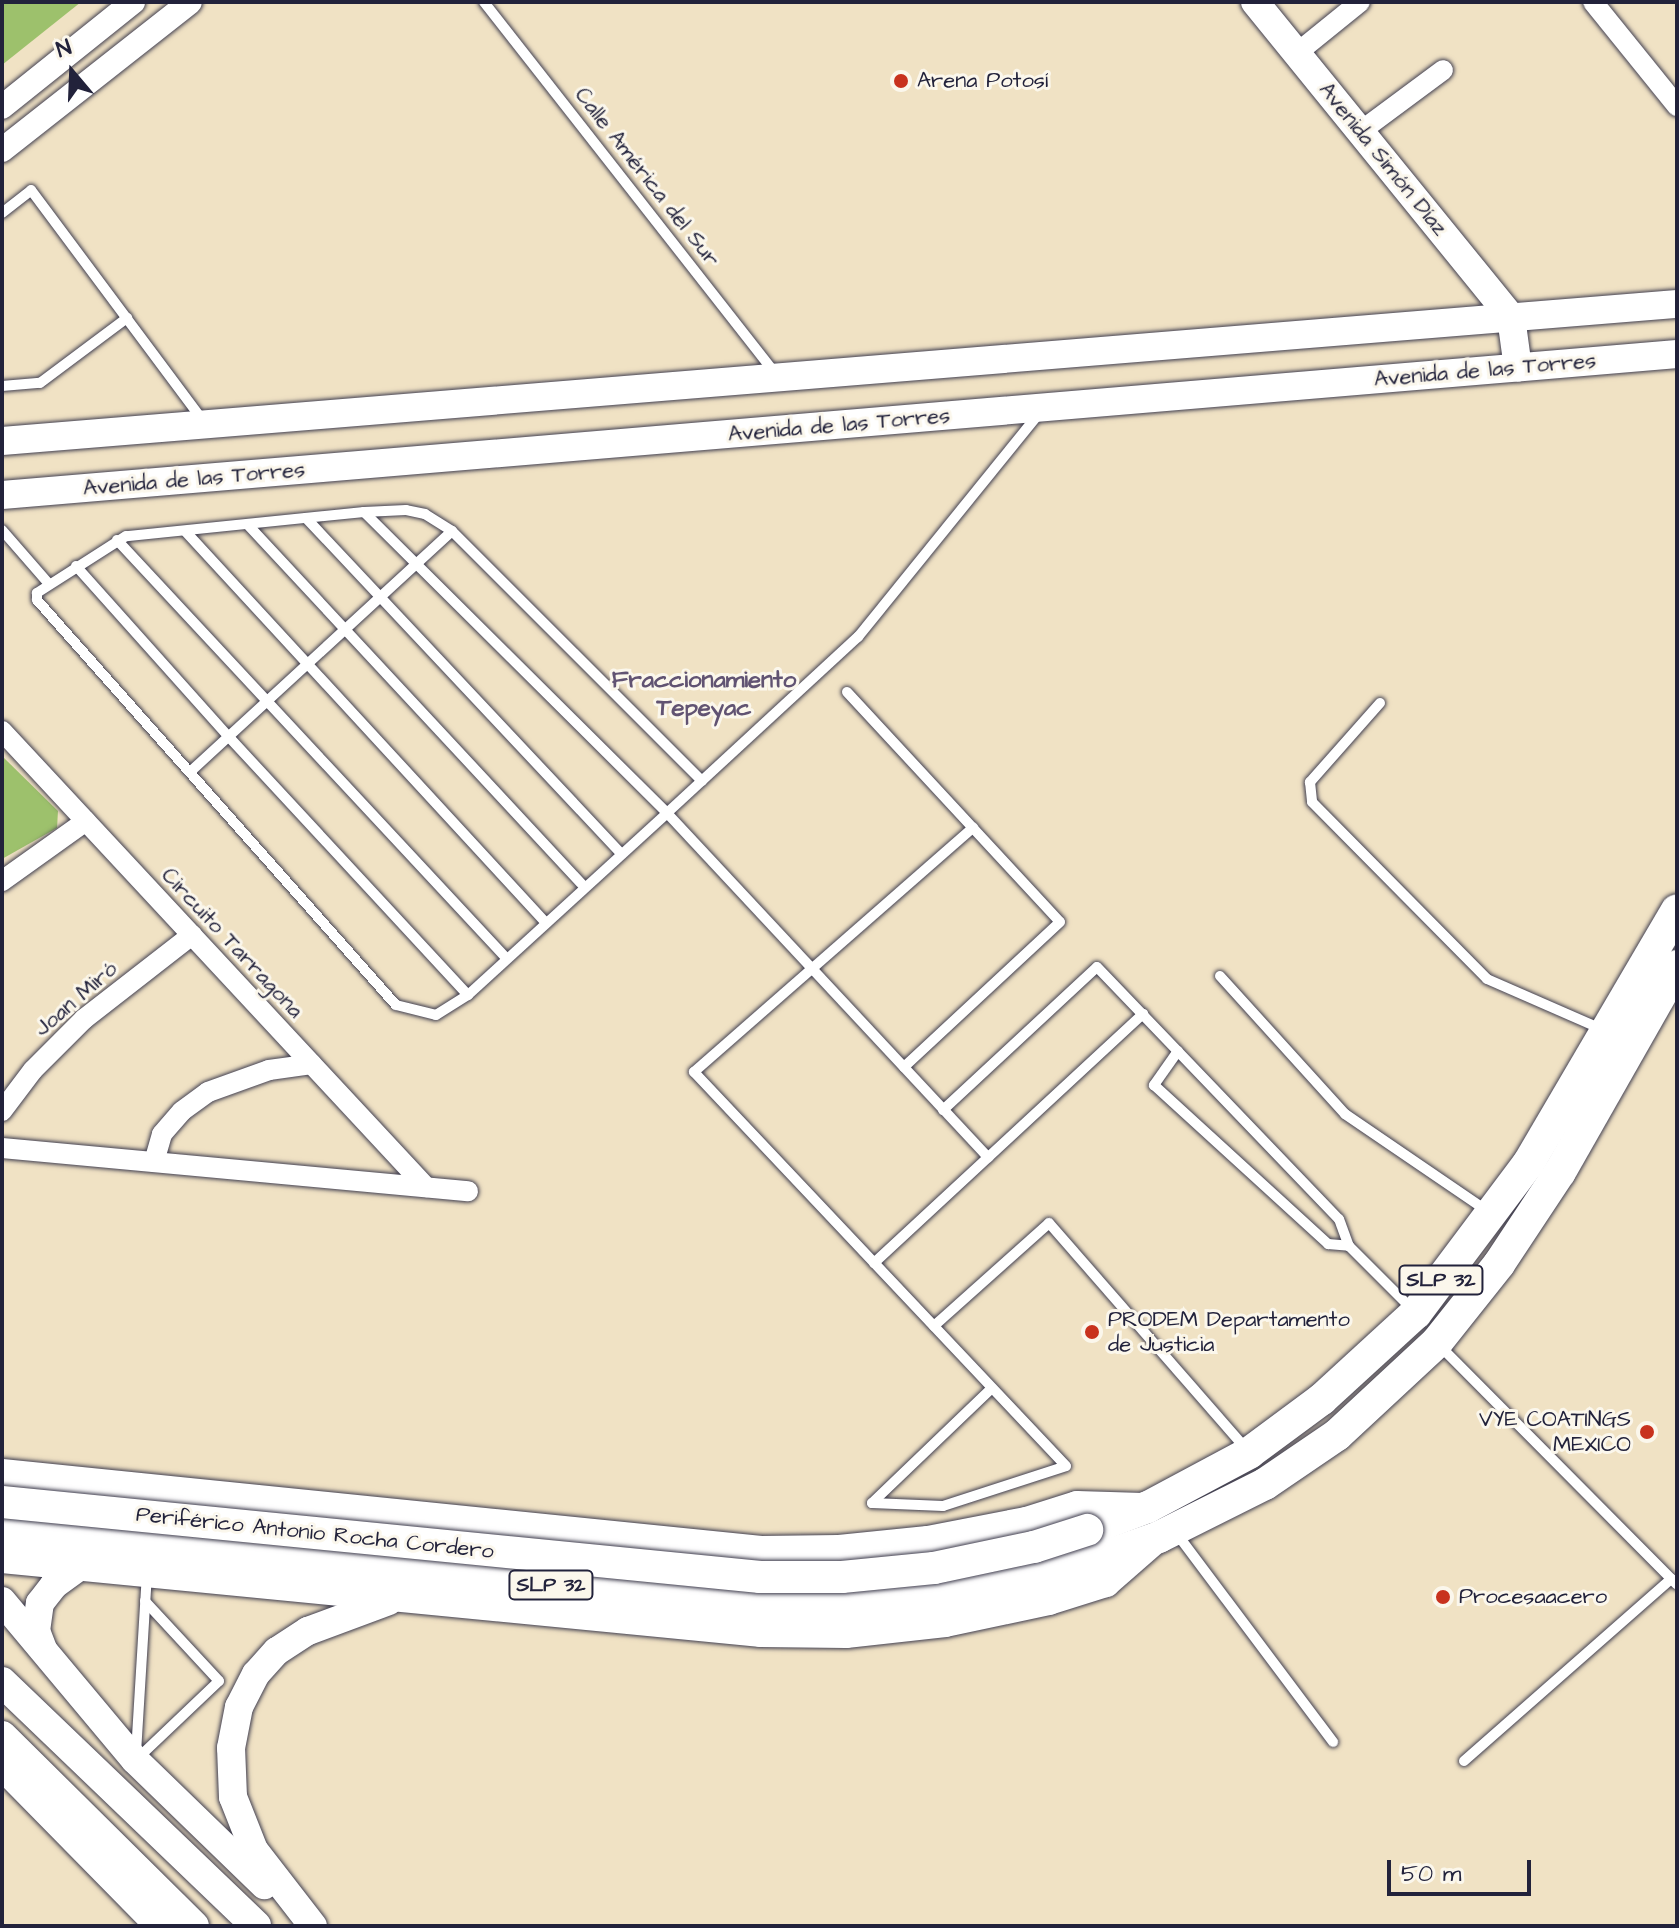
<!DOCTYPE html>
<html>
<head>
<meta charset="utf-8">
<style>
  body { margin:0 }
  #map { position:relative; width:1679px; height:1928px; overflow:hidden; background:#f0e2c4; font-family:"Architects Daughter",sans-serif }
  div>[style] { position:absolute }
  [style*='--x'] { left:calc(var(--x)*1px); top:calc(var(--y)*1px); width:calc(var(--w)*1px); rotate:calc(var(--a)*1deg) }
  .green>* { inset:0; background:#9dc16c }
  .roads { filter:drop-shadow(0 0 2px #413f50) drop-shadow(0 0 2px #413f50) }
  .service>* { height:10px; margin:-5px; padding:0 5px; transform-origin:5px; border-radius:5px; background:#fff }
  .minor>* { height:20px; margin:-10px; padding:0 10px; transform-origin:10px; border-radius:10px; background:#fff }
  .tertiary>* { height:24px; margin:-12px; padding:0 12px; transform-origin:12px; border-radius:12px; background:#fff }
  .secondary>* { height:28px; margin:-14px; padding:0 14px; transform-origin:14px; border-radius:14px; background:#fff }
  .primary>* { height:30px; margin:-15px; padding:0 15px; transform-origin:15px; border-radius:15px; background:#fff }
  .trunk>* { height:32px; margin:-16px; padding:0 16px; transform-origin:16px; border-radius:16px; background:#fff }
  .bridges { filter:drop-shadow(0 0 2px #413f50) drop-shadow(0 0 2px #413f50) }
  .trunk-bridge>* { height:32px; margin:-16px; padding:0 16px; transform-origin:16px; border-radius:16px; background:#fff }
  .dots>* { width:22px; height:22px; translate:-50% -50%; box-sizing:border-box; border:4px solid #fbf7ec; border-radius:50% }
  span { translate:-50% -50%; white-space:nowrap; text-align:center; line-height:1.15; -webkit-text-stroke:6px #fbf7ec; paint-order:stroke }
  .shield-label span { padding:2px 6px; background:#fbf7ec; border:2px solid; border-radius:6px; -webkit-text-stroke-width:0 }
  .shield-label { font-size:20px; color:#22223b; font-weight:700 }
  .poi-label { font-size:22px; color:#22223b }
  .left { translate:0 -50%; text-align:left }
  .right { translate:-100% -50%; text-align:right }
  .street-label { font-size:22px; color:#22223b }
  .neighbourhood-label { font-size:24px; color:#615372; font-weight:700 }
  .frame { position:absolute; inset:0; border:4px solid #22223b; pointer-events:none }
  .north { position:absolute; left:32px; top:32px; width:80px; height:80px; -webkit-text-stroke:6px #fbf7ec; paint-order:stroke; rotate:341deg; font-size:22px; font-weight:700; line-height:32px; text-align:center; color:#22223b }
  .north::after { content:''; display:block; margin:auto; width:28px; height:36px; background:#22223b; clip-path:polygon(50% 0,100% 100%,50% 72%,0 100%) }
  .scale { position:absolute; left:1387px; top:1860px; width:144px; height:36px; box-sizing:border-box; border:4px solid #22223b; border-top:0; padding-left:10px; font-size:24px; line-height:28px; white-space:nowrap; color:#22223b; -webkit-text-stroke:6px #fbf7ec; paint-order:stroke }
</style>
</head>
<body>
<div id="map">
  <div class="green">
    <i style="clip-path:polygon(2px 2px,81px 2px,2px 65px)"></i>
    <i style="clip-path:polygon(2px 756px,58px 811px,57px 828px,2px 859px)"></i>
  </div>
  <div class="roads">
    <div class="service">
      <i style="--x:484;--y:2;--w:472;--a:51.9"></i>
      <i style="--x:2;--y:213;--w:37;--a:-38"></i>
      <i style="--x:31;--y:190;--w:286;--a:53.3"></i>
      <i style="--x:2;--y:386;--w:38;--a:-5"></i>
      <i style="--x:40;--y:383;--w:109;--a:-36.8"></i>
      <i style="--x:364;--y:512;--w:427;--a:44.8"></i>
      <i style="--x:667;--y:813;--w:471;--a:47"></i>
      <i style="--x:306;--y:518;--w:461;--a:46.8"></i>
      <i style="--x:249;--y:526;--w:493;--a:47.1"></i>
      <i style="--x:2;--y:530;--w:72;--a:49"></i>
      <i style="--x:186;--y:532;--w:531;--a:47.36"></i>
      <i style="--x:117;--y:540;--w:572;--a:47.05"></i>
      <i style="--x:76;--y:566;--w:228;--a:48.2"></i>
      <i style="--x:228;--y:736;--w:353;--a:47.2"></i>
      <i style="--x:847;--y:692;--w:313;--a:47.2"></i>
      <i style="--x:1060;--y:922;--w:213;--a:137.1"></i>
      <i style="--x:1380;--y:703;--w:106;--a:131.5"></i>
      <i style="--x:1310;--y:782;--w:20;--a:84"></i>
      <i style="--x:1312;--y:802;--w:249;--a:45.3"></i>
      <i style="--x:1487;--y:979;--w:128;--a:23.6"></i>
      <i style="--x:190;--y:772;--w:356;--a:-42.6"></i>
      <i style="--x:702;--y:781;--w:354;--a:-135"></i>
      <i style="--x:452;--y:531;--w:32;--a:-148"></i>
      <i style="--x:425;--y:514;--w:19;--a:-168"></i>
      <i style="--x:406;--y:510;--w:42;--a:177.3"></i>
      <i style="--x:364;--y:512;--w:239;--a:174.2"></i>
      <i style="--x:126;--y:536;--w:106;--a:147.4"></i>
      <i style="--x:37;--y:593;--w:7;--a:90"></i>
      <i style="--x:37;--y:600;--w:541;--a:48.45"></i>
      <i style="--x:396;--y:1005;--w:41;--a:14"></i>
      <i style="--x:436;--y:1015;--w:38;--a:-32"></i>
      <i style="--x:468;--y:995;--w:270;--a:-42.4"></i>
      <i style="--x:667;--y:813;--w:260;--a:-42.7"></i>
      <i style="--x:858;--y:637;--w:289;--a:-51"></i>
      <i style="--x:1220;--y:976;--w:186;--a:47.8"></i>
      <i style="--x:1345;--y:1114;--w:172;--a:34.3"></i>
      <i style="--x:1178;--y:1051;--w:42;--a:125.2"></i>
      <i style="--x:1154;--y:1085;--w:236;--a:42.4"></i>
      <i style="--x:1328;--y:1244;--w:21;--a:5"></i>
      <i style="--x:943;--y:1110;--w:210;--a:-42.9"></i>
      <i style="--x:1097;--y:967;--w:349;--a:46.2"></i>
      <i style="--x:1339;--y:1219;--w:29;--a:70"></i>
      <i style="--x:1349;--y:1246;--w:89;--a:45"></i>
      <i style="--x:874;--y:1263;--w:367;--a:-42.8"></i>
      <i style="--x:934;--y:1326;--w:154;--a:-41.8"></i>
      <i style="--x:1049;--y:1223;--w:303;--a:48.9"></i>
      <i style="--x:1438;--y:1344;--w:339;--a:45.2"></i>
      <i style="--x:872;--y:1503;--w:71;--a:2.4"></i>
      <i style="--x:943;--y:1506;--w:129;--a:-18"></i>
      <i style="--x:1066;--y:1466;--w:542;--a:-133.35"></i>
      <i style="--x:694;--y:1072;--w:371;--a:-41.2"></i>
      <i style="--x:872;--y:1503;--w:166;--a:-43.8"></i>
      <i style="--x:1177;--y:1534;--w:260;--a:53.1"></i>
      <i style="--x:136;--y:1753;--w:179;--a:-86.5"></i>
      <i style="--x:137;--y:1759;--w:113;--a:-43.6"></i>
      <i style="--x:219;--y:1681;--w:109;--a:-132.8"></i>
      <i style="--x:1464;--y:1761;--w:276;--a:-41.3"></i>
    </div>
    <div class="minor">
      <i style="--x:1593;--y:2;--w:134;--a:51.1"></i>
      <i style="--x:1297;--y:53;--w:81;--a:-39"></i>
      <i style="--x:1361;--y:131;--w:102;--a:-36.6"></i>
      <i style="--x:2;--y:731;--w:623;--a:47.08"></i>
      <i style="--x:2;--y:881;--w:103;--a:-35.5"></i>
      <i style="--x:2;--y:1111;--w:51;--a:-52.9"></i>
      <i style="--x:33;--y:1070;--w:72;--a:-45"></i>
      <i style="--x:84;--y:1019;--w:137;--a:-37.9"></i>
      <i style="--x:2;--y:1148;--w:468;--a:5.3"></i>
      <i style="--x:154;--y:1162;--w:29;--a:-74"></i>
      <i style="--x:162;--y:1134;--w:30;--a:-49"></i>
      <i style="--x:182;--y:1111;--w:32;--a:-36"></i>
      <i style="--x:208;--y:1092;--w:65;--a:-19.8"></i>
      <i style="--x:269;--y:1070;--w:43;--a:-7.9"></i>
    </div>
    <div class="tertiary">
      <i style="--x:2;--y:107;--w:168;--a:-38.7"></i>
      <i style="--x:2;--y:150;--w:239;--a:-38.2"></i>
    </div>
    <div class="secondary">
      <i style="--x:1255;--y:2;--w:406;--a:50.9"></i>
      <i style="--x:1511;--y:317;--w:51;--a:82.2"></i>
      <i style="--x:2;--y:441;--w:1681;--a:-4.68"></i>
      <i style="--x:2;--y:495;--w:1681;--a:-4.81"></i>
      <i style="--x:2;--y:1473;--w:763;--a:5.79"></i>
      <i style="--x:761;--y:1550;--w:78;--a:-0.7"></i>
      <i style="--x:839;--y:1549;--w:89;--a:-5.8"></i>
      <i style="--x:928;--y:1540;--w:100;--a:-11"></i>
      <i style="--x:1026;--y:1521;--w:53;--a:-17.4"></i>
      <i style="--x:1077;--y:1505;--w:66;--a:1.7"></i>
      <i style="--x:2;--y:1559;--w:763;--a:5.57"></i>
      <i style="--x:761;--y:1633;--w:85;--a:0.7"></i>
      <i style="--x:846;--y:1634;--w:100;--a:-6.3"></i>
      <i style="--x:945;--y:1623;--w:106;--a:-11.9"></i>
      <i style="--x:1049;--y:1601;--w:60;--a:-17.5"></i>
      <i style="--x:1106;--y:1583;--w:62;--a:-41.1"></i>
      <i style="--x:2;--y:1601;--w:207;--a:50.1"></i>
      <i style="--x:135;--y:1760;--w:180;--a:44.1"></i>
      <i style="--x:43;--y:1649;--w:19;--a:-111"></i>
      <i style="--x:36;--y:1631;--w:28;--a:-82"></i>
      <i style="--x:40;--y:1603;--w:23;--a:-52"></i>
      <i style="--x:54;--y:1585;--w:32;--a:-36"></i>
      <i style="--x:2;--y:1766;--w:224;--a:45.5"></i>
      <i style="--x:313;--y:1926;--w:96;--a:-127.8"></i>
      <i style="--x:254;--y:1850;--w:57;--a:-111.6"></i>
      <i style="--x:233;--y:1797;--w:49;--a:-92.3"></i>
      <i style="--x:231;--y:1748;--w:42;--a:-79"></i>
      <i style="--x:239;--y:1707;--w:37;--a:-63"></i>
      <i style="--x:256;--y:1674;--w:31;--a:-48"></i>
      <i style="--x:277;--y:1651;--w:37;--a:-33"></i>
      <i style="--x:308;--y:1631;--w:86;--a:-20.3"></i>
    </div>
    <div class="primary">
      <i style="--x:2;--y:1682;--w:352;--a:43.8"></i>
      <i style="--x:2;--y:1736;--w:270;--a:44.7"></i>
    </div>
    <div class="trunk">
      <i style="--x:2;--y:1530;--w:762;--a:5.73"></i>
      <i style="--x:760;--y:1606;--w:84;--a:0.7"></i>
      <i style="--x:844;--y:1607;--w:96;--a:-5.4"></i>
      <i style="--x:940;--y:1598;--w:104;--a:-12.2"></i>
      <i style="--x:1042;--y:1576;--w:58;--a:-17.2"></i>
      <i style="--x:1097;--y:1559;--w:66;--a:-19.5"></i>
      <i style="--x:1159;--y:1537;--w:119;--a:-26.6"></i>
      <i style="--x:1265;--y:1484;--w:87;--a:-34.2"></i>
      <i style="--x:1337;--y:1435;--w:137;--a:-42.9"></i>
      <i style="--x:1437;--y:1342;--w:100;--a:-51.5"></i>
      <i style="--x:1499;--y:1264;--w:110;--a:-56.5"></i>
      <i style="--x:1560;--y:1172;--w:237;--a:-60.4"></i>
      <i style="--x:1087;--y:1530;--w:65;--a:-20.7"></i>
      <i style="--x:1148;--y:1507;--w:115;--a:-28.1"></i>
      <i style="--x:1249;--y:1453;--w:91;--a:-36.5"></i>
      <i style="--x:1322;--y:1399;--w:127;--a:-42.5"></i>
      <i style="--x:1416;--y:1313;--w:186;--a:-53.1"></i>
      <i style="--x:1528;--y:1164;--w:294;--a:-59.6"></i>
    </div>
  </div>
  <div class="bridges">
    <div class="trunk-bridge">
      <i style="--x:2;--y:1502;--w:762;--a:5.65"></i>
      <i style="--x:760;--y:1577;--w:82;--a:0"></i>
      <i style="--x:842;--y:1577;--w:92;--a:-5.6"></i>
      <i style="--x:934;--y:1568;--w:102;--a:-11.9"></i>
      <i style="--x:1034;--y:1547;--w:56;--a:-17.8"></i>
    </div>
  </div>
  <div class="dots">
    <i style="left:901px;top:81px;background:#c8321e"></i>
    <i style="left:1092px;top:1332px;background:#c8321e"></i>
    <i style="left:1647px;top:1432px;background:#c8321e"></i>
    <i style="left:1443px;top:1597px;background:#c8321e"></i>
  </div>
  <div class="shield-label">
    <span style="left:1441px;top:1280px">SLP 32</span>
    <span style="left:551px;top:1585px">SLP 32</span>
  </div>
  <div class="poi-label">
    <span class="left" style="left:917px;top:81px">Arena Potosí</span>
    <span class="left" style="left:1108px;top:1332px">PRODEM Departamento<br>de Justicia</span>
    <span class="right" style="left:1631px;top:1432px">VYE COATINGS<br>MEXICO</span>
    <span class="left" style="left:1459px;top:1597px">Procesaacero</span>
  </div>
  <div class="street-label">
    <span style="left:1383px;top:159px;rotate:51deg">Avenida Simón Díaz</span>
    <span style="left:647px;top:177px;rotate:52deg">Calle América del Sur</span>
    <span style="left:1485px;top:370px;rotate:-5deg">Avenida de las Torres</span>
    <span style="left:839px;top:425px;rotate:-5deg">Avenida de las Torres</span>
    <span style="left:194px;top:479px;rotate:-5deg">Avenida de las Torres</span>
    <span style="left:232px;top:943px;rotate:47deg">Circuito Tarragona</span>
    <span style="left:76px;top:999px;rotate:-41deg">Joan Miró</span>
    <span style="left:315px;top:1533px;rotate:6deg">Periférico Antonio Rocha Cordero</span>
  </div>
  <div class="neighbourhood-label">
    <span style="left:704px;top:695px">Fraccionamiento<br>Tepeyac</span>
  </div>
  <div class="frame"></div>
  <div class="north">N</div>
  <div class="scale">50 m</div>
</div>
</body>
</html>
